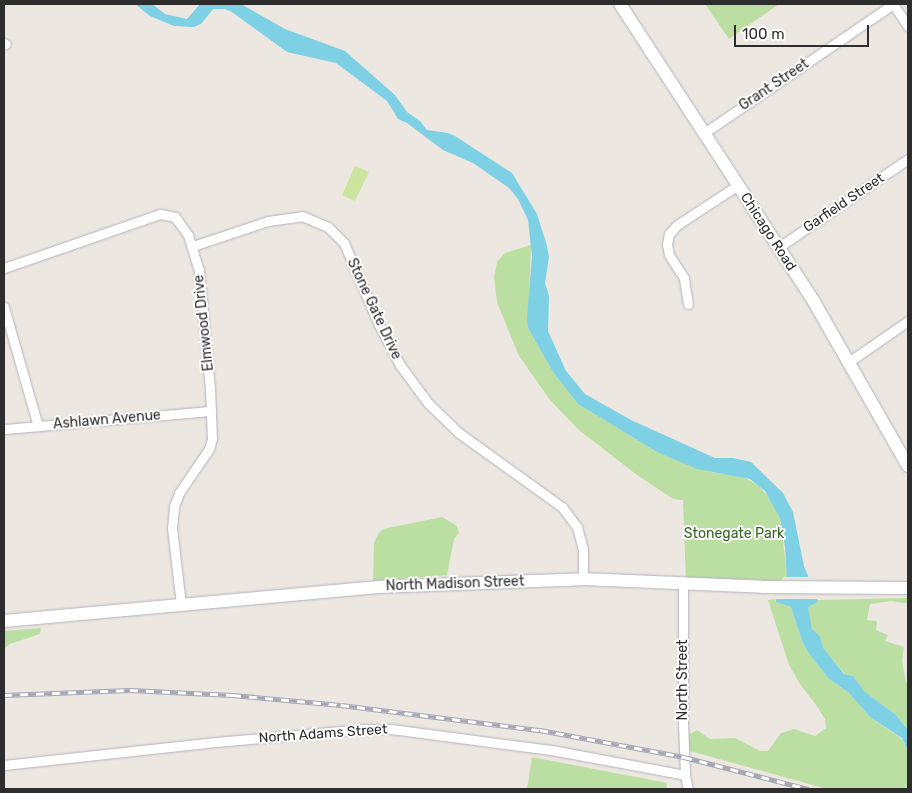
<!DOCTYPE html>
<html>
<head>
<meta charset="utf-8">
<style>
  body { margin:0 }
  #map { position:relative; width:912px; height:793px; overflow:hidden; background:#ede7e1; font-family:Rubik,sans-serif }
  div>[style] { position:absolute }
  [style*='--x'] { left:calc(var(--x)*1px); top:calc(var(--y)*1px); width:calc(var(--w)*1px); rotate:calc(var(--a)*1deg) }
  .green>* { inset:0; background:#bbdea3 }
  .pitch>* { inset:0; background:#cbe4a0 }
  .water>* { inset:0; background:#7ed0e5 }
  .pier>* { inset:0; background:#ede7e1 }
  .roads { filter:drop-shadow(0 0 1px #b1b4bc) drop-shadow(0 0 1px #b1b4bc) }
  .street>* { height:9px; margin:-4.5px; padding:0 4.5px; transform-origin:4.5px; border-radius:4.5px; background:#fff }
  .secondary>* { height:12px; margin:-6px; padding:0 6px; transform-origin:6px; border-radius:6px; background:#fff }
  .rail>* { height:4.5px; margin-top:-2.25px; transform-origin:0; background:repeating-linear-gradient(90deg,#fff 0 8px,#a4a7b5 0 16px); box-sizing:border-box; border-block:1px solid #a4a7b5 }
  span { translate:-50% -50%; white-space:nowrap; text-align:center; line-height:1.15; -webkit-text-stroke:4px #fff; paint-order:stroke }
  .street-label { font-size:14px; color:#2d2d2d }
  .park-label { font-size:14px; color:#346522 }
  .frame { position:absolute; inset:0; border:5px solid #2d2d2d; pointer-events:none }
  .scale { position:absolute; left:734px; top:25px; width:135px; height:22px; box-sizing:border-box; border:2px solid #2d2d2d; border-top:0; padding-left:6px; font-size:15px; line-height:18px; white-space:nowrap; color:#2d2d2d; -webkit-text-stroke:4px #fff; paint-order:stroke }
</style>
</head>
<body>
<div id="map">
  <div class="green">
    <i style="clip-path:polygon(705px 4px,779px 4px,729px 39px)"></i>
    <i style="clip-path:polygon(531px 245px,528px 328px,553px 372px,578px 404px,657px 452px,711px 472px,743px 477px,758px 485px,772px 501px,780px 518px,787px 573px,787px 580px,783px 583px,686px 582px,683px 500px,673px 499px,637px 475px,580px 431px,550px 400px,519px 356px,497px 302px,494px 277px,497px 262px,505px 253px)"></i>
    <i style="clip-path:polygon(442px 517px,457px 526px,459px 533px,454px 539px,447px 575px,373px 581px,374px 543px,378px 534px,383px 529px)"></i>
    <i style="clip-path:polygon(908px 598px,908px 602px,905px 603px,891px 601px,870px 604px,867px 620px,877px 621px,876px 630px,888px 635px,885px 641px,904px 647px,902px 661px,906px 682px,908px 683px,908px 730px,896px 715px,864px 691px,853px 676px,845px 674px,822px 648px,820px 636px,812px 629px,807px 612px,808px 607px,817px 602px,817px 600px)"></i>
    <i style="clip-path:polygon(775px 599px,776px 602px,791px 607px,802px 641px,810px 655px,829px 679px,848px 692px,870px 717px,902px 739px,908px 751px,908px 789px,827px 789px,690px 751px,688px 740px,690px 734px,697px 730px,710px 739px,735px 738px,760px 751px,768px 751px,781px 733px,794px 729px,815px 736px,826px 728px,825px 719px,816px 705px,800px 684px,789px 665px,768px 600px)"></i>
    <i style="clip-path:polygon(41px 628px,40px 634px,10px 644px,4px 649px,4px 631px)"></i>
    <i style="clip-path:polygon(532px 757px,667px 783px,666px 789px,527px 789px)"></i>
  </div>
  <div class="pitch">
    <i style="clip-path:polygon(355px 166px,369px 172px,355px 201px,342px 195px)"></i>
  </div>
  <div class="water">
    <i style="clip-path:polygon(135px 4px,152px 4px,165px 14px,187px 19px,200px 4px,241px 4px,285px 29px,345px 51px,395px 95px,407px 112px,420px 121px,427px 130px,448px 133px,455px 136px,512px 173px,537px 214px,547px 246px,549px 257px,545px 283px,549px 296px,548px 331px,566px 371px,585px 394px,631px 420px,715px 458px,733px 458px,751px 462px,783px 493px,793px 512px,804px 566px,817px 598px,818px 602px,808px 607px,812px 629px,820px 636px,823px 648px,844px 674px,853px 676px,864px 691px,896px 715px,907px 729px,908px 751px,902px 738px,870px 717px,848px 692px,829px 679px,810px 655px,802px 641px,791px 607px,776px 602px,776px 589px,787px 580px,785px 547px,780px 518px,765px 491px,750px 479px,697px 469px,657px 452px,578px 404px,553px 372px,528px 328px,527px 318px,532px 256px,528px 220px,518px 199px,509px 188px,473px 163px,443px 150px,407px 123px,398px 119px,387px 101px,336px 63px,287px 52px,232px 12px,225px 9px,213px 9px,201px 24px,194px 27px,174px 26px,150px 16px)"></i>
  </div>
  <div class="pier">
    <i style="clip-path:polygon(784px 577px,811px 577px,820px 599px,772px 599px,773px 588px)"></i>
  </div>
  <div class="roads">
    <div class="street">
      <i style="--x:893;--y:4;--w:27;--a:56"></i>
      <i style="--x:4;--y:43;--w:2;--a:27"></i>
      <i style="--x:704;--y:133;--w:229;--a:-34.3"></i>
      <i style="--x:193;--y:246;--w:79;--a:-18.4"></i>
      <i style="--x:268;--y:221;--w:34;--a:-8"></i>
      <i style="--x:302;--y:216;--w:28;--a:23"></i>
      <i style="--x:328;--y:227;--w:23;--a:45"></i>
      <i style="--x:344;--y:243;--w:89;--a:66.9"></i>
      <i style="--x:379;--y:325;--w:45;--a:62.3"></i>
      <i style="--x:400;--y:365;--w:47;--a:53.6"></i>
      <i style="--x:428;--y:403;--w:43;--a:44.1"></i>
      <i style="--x:459;--y:433;--w:127;--a:35.7"></i>
      <i style="--x:562;--y:507;--w:25;--a:53"></i>
      <i style="--x:577;--y:527;--w:23;--a:75"></i>
      <i style="--x:583;--y:549;--w:30;--a:90"></i>
      <i style="--x:779;--y:247;--w:156;--a:-34.3"></i>
      <i style="--x:4;--y:268;--w:165;--a:-19.1"></i>
      <i style="--x:160;--y:214;--w:15;--a:11"></i>
      <i style="--x:175;--y:217;--w:22;--a:54"></i>
      <i style="--x:188;--y:235;--w:37;--a:73"></i>
      <i style="--x:199;--y:270;--w:119;--a:84.7"></i>
      <i style="--x:210;--y:388;--w:51;--a:87.8"></i>
      <i style="--x:212;--y:439;--w:10;--a:107"></i>
      <i style="--x:209;--y:449;--w:53;--a:124.3"></i>
      <i style="--x:179;--y:493;--w:15;--a:110"></i>
      <i style="--x:174;--y:507;--w:21;--a:95"></i>
      <i style="--x:172;--y:528;--w:78;--a:83.3"></i>
      <i style="--x:688;--y:304;--w:26;--a:-99"></i>
      <i style="--x:684;--y:278;--w:27;--a:-123"></i>
      <i style="--x:669;--y:255;--w:11;--a:-100"></i>
      <i style="--x:667;--y:244;--w:10;--a:-79"></i>
      <i style="--x:669;--y:234;--w:12;--a:-48"></i>
      <i style="--x:677;--y:225;--w:73;--a:-33.3"></i>
      <i style="--x:4;--y:307;--w:124;--a:74.1"></i>
      <i style="--x:850;--y:361;--w:70;--a:-34.6"></i>
      <i style="--x:4;--y:429;--w:208;--a:-5"></i>
      <i style="--x:683;--y:584;--w:138;--a:90"></i>
      <i style="--x:683;--y:722;--w:53;--a:87.8"></i>
      <i style="--x:685;--y:775;--w:14;--a:78"></i>
      <i style="--x:4;--y:765;--w:213;--a:-6.2"></i>
      <i style="--x:216;--y:742;--w:151;--a:-5"></i>
      <i style="--x:366;--y:729;--w:25;--a:0"></i>
      <i style="--x:391;--y:729;--w:167;--a:7.5"></i>
      <i style="--x:557;--y:751;--w:130;--a:10.6"></i>
    </div>
    <div class="secondary">
      <i style="--x:620;--y:4;--w:356;--a:56.9"></i>
      <i style="--x:814;--y:302;--w:189;--a:60.2"></i>
      <i style="--x:4;--y:621;--w:376;--a:-5.2"></i>
      <i style="--x:378;--y:587;--w:205;--a:-2.2"></i>
      <i style="--x:583;--y:579;--w:180;--a:2.5"></i>
      <i style="--x:763;--y:587;--w:145;--a:0.4"></i>
    </div>
  </div>
  <div class="rail">
    <i style="--x:4;--y:695;--w:126;--a:-2.3"></i>
    <i style="--x:130;--y:690;--w:103;--a:2.8"></i>
    <i style="--x:233;--y:695;--w:108;--a:5.3"></i>
    <i style="--x:341;--y:705;--w:201;--a:7.2"></i>
    <i style="--x:540;--y:730;--w:147;--a:10.6"></i>
    <i style="--x:684;--y:757;--w:129;--a:14.4"></i>
  </div>
  <div class="street-label">
    <span style="left:774px;top:85px;rotate:-34deg">Grant Street</span>
    <span style="left:844px;top:203px;rotate:-34deg">Garfield Street</span>
    <span style="left:768px;top:232px;rotate:57deg">Chicago Road</span>
    <span style="left:374px;top:309px;rotate:65deg">Stone Gate Drive</span>
    <span style="left:204px;top:323px;rotate:-96deg">Elmwood Drive</span>
    <span style="left:107px;top:420px;rotate:-5deg">Ashlawn Avenue</span>
    <span style="left:455px;top:584px;rotate:-2deg">North Madison Street</span>
    <span style="left:683px;top:680px;rotate:-90deg">North Street</span>
    <span style="left:323px;top:734px;rotate:-4deg">North Adams Street</span>
  </div>
  <div class="park-label">
    <span style="left:734px;top:534px">Stonegate Park</span>
  </div>
  <div class="frame"></div>
  <div class="scale">100 m</div>
</div>
</body>
</html>
